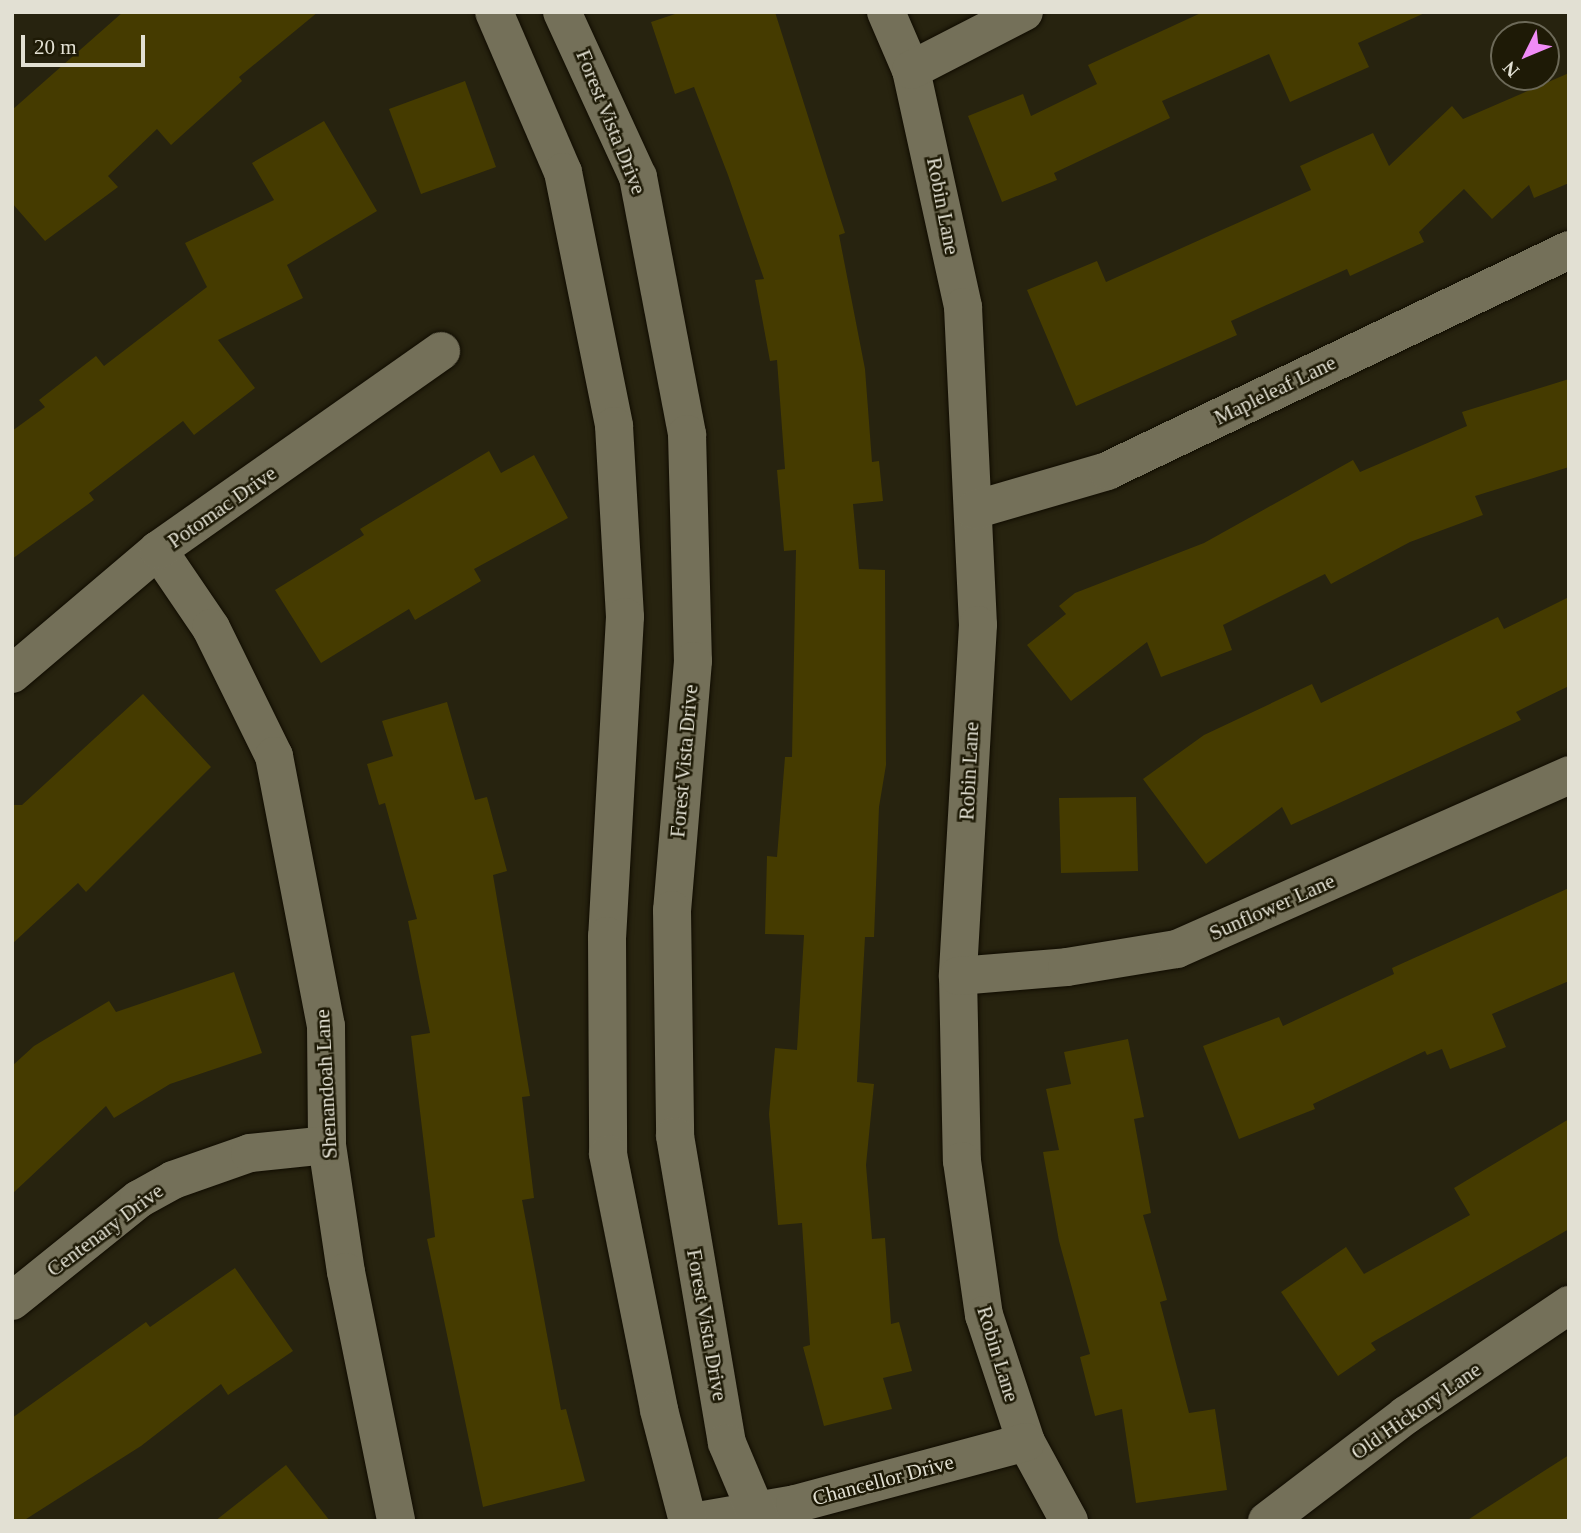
<!DOCTYPE html>
<html>
<head>
<meta charset="utf-8">
<style>
  body { margin:0 }
  #map { position:relative; width:1581px; height:1533px; overflow:hidden; background:#27230f; font-family:Georgia,serif }
  div>[style] { position:absolute }
  [style*='--x'] { left:calc(var(--x)*1px); top:calc(var(--y)*1px); width:calc(var(--w)*1px); rotate:calc(var(--a)*1deg) }
  .building>* { inset:0; background:#453b00 }
  .roads { filter:drop-shadow(0 0 2px #100c00) drop-shadow(0 0 2px #100c00) }
  .street>* { height:38px; margin:-19px; padding:0 19px; transform-origin:19px; border-radius:19px; background:#747059 }
  .secondary>* { height:38px; margin:-19px; padding:0 19px; transform-origin:19px; border-radius:19px; background:#747059 }
  span { translate:-50% -50%; white-space:nowrap; text-align:center; line-height:1.15; -webkit-text-stroke:5px #1e1a06; paint-order:stroke }
  .street-label { font-size:21px; color:#e2e0d3 }
  .frame { position:absolute; inset:0; border:14px solid #e2e0d3; pointer-events:none }
  .north { position:absolute; left:1490px; top:21px; width:70px; height:70px; box-sizing:border-box; background:#1e1a06; border:2px solid #6c6958; border-radius:50%; rotate:227deg; font-size:19px; font-weight:700; line-height:28px; text-align:center; color:#e2e0d3 }
  .north::after { content:''; display:block; margin:auto; width:24px; height:32px; background:#f08bf6; clip-path:polygon(50% 0,100% 100%,50% 72%,0 100%) }
  .scale { position:absolute; left:21px; top:35px; width:124px; height:32px; box-sizing:border-box; border:4px solid #e2e0d3; border-top:0; padding-left:9px; font-size:21px; line-height:24px; white-space:nowrap; color:#e2e0d3; -webkit-text-stroke:5px #1e1a06; paint-order:stroke }
</style>
</head>
<body>
<div id="map">
  <div class="building">
    <i style="clip-path:polygon(123px 12px,318px 12px,239px 77px,242px 81px,171px 145px,157px 129px,108px 176px,118px 187px,45px 241px,12px 203px,12px 110px)"></i>
    <i style="clip-path:polygon(681px 12px,775px 12px,845px 233px,839px 235px,865px 369px,872px 462px,879px 461px,883px 501px,853px 504px,859px 569px,885px 570px,886px 765px,879px 807px,874px 937px,865px 937px,857px 1082px,874px 1084px,866px 1165px,872px 1239px,885px 1238px,891px 1324px,899px 1322px,912px 1371px,883px 1378px,892px 1409px,824px 1426px,803px 1347px,810px 1345px,802px 1223px,778px 1225px,769px 1114px,775px 1048px,797px 1050px,804px 935px,765px 934px,767px 856px,777px 857px,785px 757px,792px 757px,796px 550px,784px 551px,777px 470px,785px 469px,777px 360px,770px 361px,755px 280px,764px 279px,728px 175px,694px 87px,675px 94px,651px 22px)"></i>
    <i style="clip-path:polygon(1203px 12px,1427px 12px,1358px 43px,1369px 67px,1290px 102px,1269px 54px,1162px 101px,1170px 118px,1054px 173px,1057px 180px,1002px 202px,968px 116px,1023px 94px,1031px 116px,1097px 84px,1088px 65px)"></i>
    <i style="clip-path:polygon(1569px 73px,1569px 183px,1534px 198px,1529px 185px,1492px 219px,1464px 189px,1419px 232px,1424px 242px,1350px 276px,1347px 269px,1231px 321px,1237px 335px,1076px 406px,1027px 290px,1097px 261px,1106px 282px,1311px 190px,1300px 166px,1373px 133px,1389px 166px,1452px 106px,1463px 119px)"></i>
    <i style="clip-path:polygon(465px 81px,496px 167px,421px 194px,389px 109px)"></i>
    <i style="clip-path:polygon(324px 121px,377px 211px,287px 265px,303px 298px,218px 340px,255px 388px,194px 435px,183px 421px,89px 493px,94px 500px,12px 559px,12px 431px,45px 407px,39px 400px,96px 356px,104px 366px,207px 287px,185px 243px,274px 200px,252px 163px)"></i>
    <i style="clip-path:polygon(1569px 379px,1569px 467px,1475px 496px,1483px 515px,1410px 542px,1331px 584px,1325px 574px,1223px 625px,1232px 650px,1161px 677px,1147px 642px,1071px 701px,1027px 645px,1066px 614px,1059px 606px,1075px 593px,1204px 543px,1353px 460px,1360px 472px,1467px 426px,1462px 412px)"></i>
    <i style="clip-path:polygon(489px 451px,501px 473px,534px 455px,568px 518px,474px 569px,481px 581px,415px 620px,409px 609px,321px 663px,275px 590px,364px 535px,360px 529px)"></i>
    <i style="clip-path:polygon(1569px 597px,1569px 686px,1516px 712px,1521px 720px,1291px 825px,1282px 807px,1206px 864px,1143px 779px,1204px 735px,1312px 684px,1321px 703px,1498px 617px,1504px 629px)"></i>
    <i style="clip-path:polygon(143px 694px,211px 767px,86px 892px,78px 883px,12px 944px,12px 805px,22px 805px)"></i>
    <i style="clip-path:polygon(447px 702px,475px 800px,487px 797px,507px 871px,493px 875px,530px 1096px,522px 1097px,534px 1198px,522px 1200px,561px 1410px,566px 1409px,585px 1481px,483px 1507px,427px 1239px,435px 1237px,411px 1036px,430px 1033px,408px 921px,417px 919px,385px 803px,379px 805px,367px 764px,393px 756px,382px 721px)"></i>
    <i style="clip-path:polygon(1136px 797px,1138px 871px,1061px 873px,1059px 798px)"></i>
    <i style="clip-path:polygon(1569px 888px,1569px 981px,1492px 1014px,1506px 1047px,1450px 1069px,1442px 1049px,1427px 1055px,1425px 1051px,1313px 1104px,1315px 1109px,1239px 1139px,1203px 1046px,1279px 1017px,1283px 1026px,1394px 974px,1392px 968px)"></i>
    <i style="clip-path:polygon(234px 972px,262px 1053px,170px 1084px,114px 1118px,106px 1106px,12px 1194px,12px 1066px,34px 1046px,109px 1001px,116px 1012px)"></i>
    <i style="clip-path:polygon(1128px 1039px,1144px 1117px,1134px 1119px,1151px 1213px,1143px 1215px,1167px 1300px,1160px 1302px,1189px 1413px,1215px 1409px,1227px 1490px,1136px 1503px,1122px 1409px,1095px 1416px,1080px 1357px,1090px 1354px,1059px 1241px,1043px 1152px,1059px 1150px,1046px 1089px,1071px 1084px,1064px 1052px)"></i>
    <i style="clip-path:polygon(1569px 1119px,1569px 1229px,1371px 1343px,1376px 1350px,1338px 1376px,1281px 1292px,1346px 1247px,1364px 1274px,1470px 1215px,1454px 1188px)"></i>
    <i style="clip-path:polygon(235px 1268px,293px 1351px,228px 1395px,221px 1384px,141px 1446px,23px 1521px,12px 1521px,12px 1418px,146px 1322px,150px 1327px)"></i>
    <i style="clip-path:polygon(1569px 1455px,1569px 1521px,1466px 1521px)"></i>
    <i style="clip-path:polygon(286px 1465px,330px 1521px,215px 1521px)"></i>
  </div>
  <div class="roads">
    <div class="street">
      <i style="--x:886;--y:12;--w:63;--a:66.7"></i>
      <i style="--x:911;--y:70;--w:243;--a:77.6"></i>
      <i style="--x:963;--y:307;--w:318;--a:87.3"></i>
      <i style="--x:978;--y:625;--w:352;--a:93.3"></i>
      <i style="--x:958;--y:976;--w:185;--a:88.8"></i>
      <i style="--x:962;--y:1161;--w:156;--a:81.9"></i>
      <i style="--x:984;--y:1315;--w:134;--a:71.7"></i>
      <i style="--x:1026;--y:1442;--w:90;--a:61.4"></i>
      <i style="--x:911;--y:70;--w:127;--a:-27.2"></i>
      <i style="--x:974;--y:510;--w:139;--a:-16.3"></i>
      <i style="--x:1107;--y:471;--w:512;--a:-25.56"></i>
      <i style="--x:158;--y:550;--w:94;--a:55.8"></i>
      <i style="--x:211;--y:628;--w:143;--a:63.8"></i>
      <i style="--x:274;--y:756;--w:275;--a:79.1"></i>
      <i style="--x:326;--y:1026;--w:119;--a:89.5"></i>
      <i style="--x:327;--y:1145;--w:128;--a:81.5"></i>
      <i style="--x:346;--y:1272;--w:254;--a:78.6"></i>
      <i style="--x:12;--y:674;--w:192;--a:-40.3"></i>
      <i style="--x:158;--y:550;--w:346;--a:-35.1"></i>
      <i style="--x:958;--y:976;--w:109;--a:-4.7"></i>
      <i style="--x:1067;--y:967;--w:111;--a:-9.3"></i>
      <i style="--x:1177;--y:949;--w:429;--a:-23.9"></i>
      <i style="--x:12;--y:1301;--w:163;--a:-38.8"></i>
      <i style="--x:139;--y:1199;--w:39;--a:-29"></i>
      <i style="--x:173;--y:1180;--w:82;--a:-19.3"></i>
      <i style="--x:250;--y:1153;--w:77;--a:-5.9"></i>
      <i style="--x:698;--y:1521;--w:98;--a:-9.9"></i>
      <i style="--x:795;--y:1504;--w:239;--a:-15"></i>
      <i style="--x:1267;--y:1521;--w:175;--a:-37.3"></i>
      <i style="--x:1406;--y:1415;--w:197;--a:-34"></i>
    </div>
    <div class="secondary">
      <i style="--x:494;--y:12;--w:174;--a:66.7"></i>
      <i style="--x:563;--y:172;--w:259;--a:78.6"></i>
      <i style="--x:614;--y:426;--w:191;--a:86.7"></i>
      <i style="--x:625;--y:617;--w:320;--a:93.2"></i>
      <i style="--x:607;--y:936;--w:218;--a:89.7"></i>
      <i style="--x:608;--y:1154;--w:261;--a:78.7"></i>
      <i style="--x:659;--y:1410;--w:115;--a:75.4"></i>
      <i style="--x:562;--y:12;--w:182;--a:65.3"></i>
      <i style="--x:638;--y:177;--w:262;--a:79.2"></i>
      <i style="--x:687;--y:434;--w:227;--a:88.5"></i>
      <i style="--x:693;--y:661;--w:250;--a:94.8"></i>
      <i style="--x:672;--y:910;--w:226;--a:89.2"></i>
      <i style="--x:675;--y:1136;--w:311;--a:80.4"></i>
      <i style="--x:727;--y:1443;--w:85;--a:67.1"></i>
    </div>
  </div>
  <div class="street-label">
    <span style="left:611px;top:122px;rotate:68deg">Forest Vista Drive</span>
    <span style="left:943px;top:206px;rotate:79deg">Robin Lane</span>
    <span style="left:1275px;top:390px;rotate:-26deg">Mapleleaf Lane</span>
    <span style="left:222px;top:507px;rotate:-35deg">Potomac Drive</span>
    <span style="left:684px;top:761px;rotate:-85deg">Forest Vista Drive</span>
    <span style="left:969px;top:771px;rotate:-87deg">Robin Lane</span>
    <span style="left:1272px;top:907px;rotate:-24deg">Sunflower Lane</span>
    <span style="left:326px;top:1084px;rotate:-93deg">Shenandoah Lane</span>
    <span style="left:105px;top:1230px;rotate:-37deg">Centenary Drive</span>
    <span style="left:707px;top:1325px;rotate:80deg">Forest Vista Drive</span>
    <span style="left:998px;top:1354px;rotate:73deg">Robin Lane</span>
    <span style="left:1416px;top:1411px;rotate:-35deg">Old Hickory Lane</span>
    <span style="left:883px;top:1480px;rotate:-15deg">Chancellor Drive</span>
  </div>
  <div class="frame"></div>
  <div class="north">N</div>
  <div class="scale">20 m</div>
</div>
</body>
</html>
